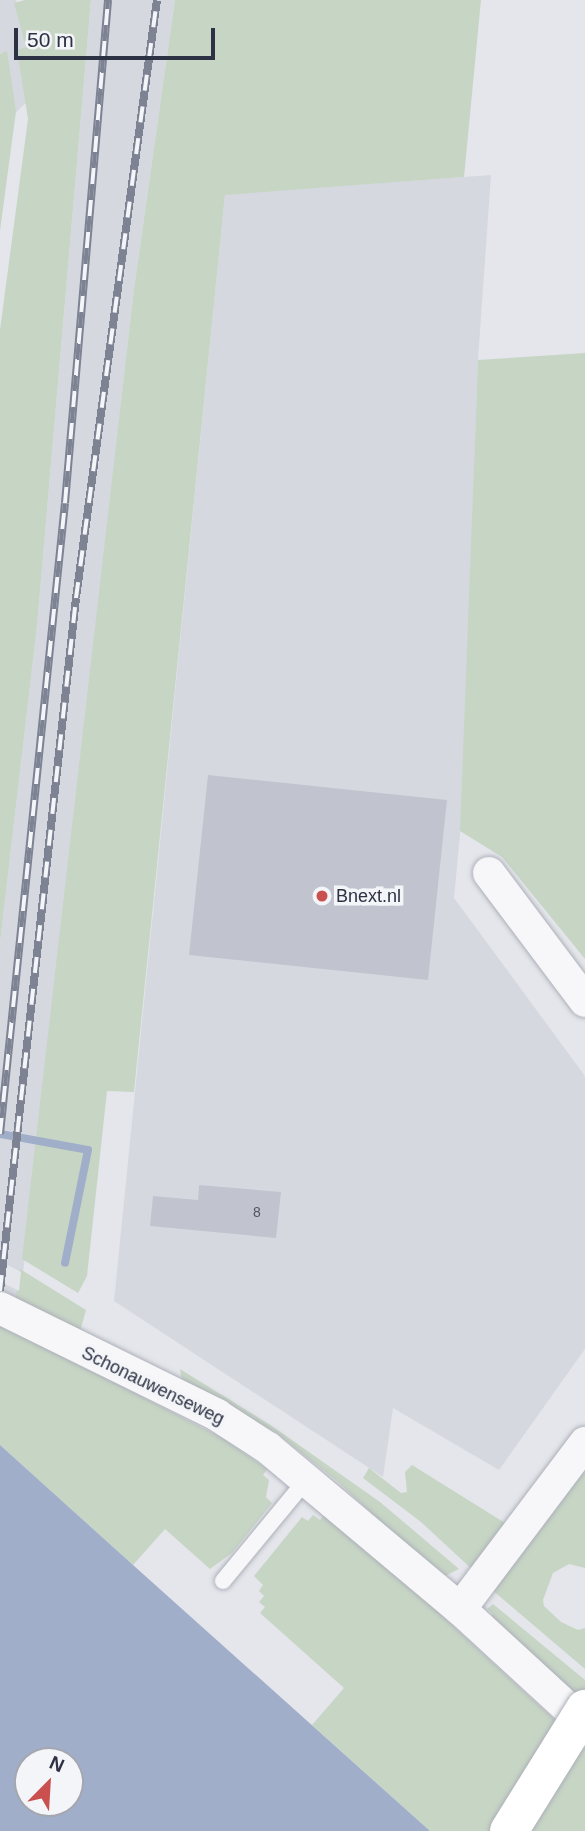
<!DOCTYPE html>
<html>
<head>
<meta charset="utf-8">
<style>
  body { margin:0 }
  #map { position:relative; width:585px; height:1831px; overflow:hidden; background:#e4e6eb; font-family:Arial,sans-serif }
  div>[style] { position:absolute }
  [style*='--x'] { left:calc(var(--x)*1px); top:calc(var(--y)*1px); width:calc(var(--w)*1px); rotate:calc(var(--a)*1deg) }
  .built>* { inset:0; background:#d6d8e0 }
  .green>* { inset:0; background:#c7d5c5 }
  .water>* { inset:0; background:#a1aec9 }
  .pier>* { inset:0; background:#e4e6eb }
  .stream>* { height:8px; margin:-4px; padding:0 4px; transform-origin:4px; border-radius:4px; background:#a1aec9 }
  .building>* { inset:0; background:#c1c4ce }
  .roads { filter:drop-shadow(0 0 2px #adb0b9) drop-shadow(0 0 2px #adb0b9) }
  .lane>* { height:16px; margin:-8px; padding:0 8px; transform-origin:8px; border-radius:8px; background:#f7f7f9 }
  .street>* { height:32px; margin:-16px; padding:0 16px; transform-origin:16px; border-radius:16px; background:#f7f7f9 }
  .rail>* { height:8px; margin-top:-4px; transform-origin:0; background:repeating-linear-gradient(90deg,#f4f5f8 0 16px,#7e8394 0 32px); box-sizing:border-box; border-block:2px solid #7e8394 }
  .bridges { filter:drop-shadow(0 0 2px #adb0b9) drop-shadow(0 0 2px #adb0b9) }
  .secondary-bridge>* { height:38px; margin:-19px; padding:0 19px; transform-origin:19px; border-radius:19px; background:#fff }
  .dots>* { width:19px; height:19px; translate:-50% -50%; box-sizing:border-box; border:4px solid #f4f5f8; border-radius:50% }
  span { translate:-50% -50%; white-space:nowrap; text-align:center; line-height:1.15; -webkit-text-stroke:7px #f4f5f8; paint-order:stroke }
  .number-label { font-size:14px; color:#515666 }
  .number-label span { -webkit-text-stroke-width:0 }
  .poi-label { font-size:18px; color:#2c3143 }
  .left { translate:0 -50%; text-align:left }
  .street-label { font-size:18px; color:#2c3143 }
  .north { position:absolute; left:14px; top:1747px; width:70px; height:70px; box-sizing:border-box; background:#f4f5f8; border:2px solid #a4a7b0; border-radius:50%; rotate:24deg; font-size:19px; font-weight:700; line-height:28px; text-align:center; color:#2c3143 }
  .north::after { content:''; display:block; margin:auto; width:24px; height:32px; background:#ca504f; clip-path:polygon(50% 0,100% 100%,50% 72%,0 100%) }
  .scale { position:absolute; left:14px; top:28px; width:201px; height:32px; box-sizing:border-box; border:4px solid #2c3143; border-top:0; padding-left:9px; font-size:21px; line-height:24px; white-space:nowrap; color:#2c3143; -webkit-text-stroke:5px #f4f5f8; paint-order:stroke }
</style>
</head>
<body>
<div id="map">
  <div class="built">
    <i style="clip-path:polygon(0 0,16px 0,28px 41px,34px 95px,5px 123px,0 154px)"></i>
    <i style="clip-path:polygon(91px 0,175px 0,134px 289px,0 1477px,0 943px,37px 626px)"></i>
    <i style="clip-path:polygon(491px 175px,478px 360px,462px 813px,454px 898px,585px 1076px,585px 1349px,499px 1470px,393px 1408px,383px 1477px,114px 1301px,225px 194px)"></i>
  </div>
  <div class="green">
    <i style="clip-path:polygon(25px 0,91px 0,37px 626px,0 943px,0 330px,28px 119px,17px 50px,26px 47px,14px 3px)"></i>
    <i style="clip-path:polygon(175px 0,481px 0,464px 177px,225px 195px,134px 1092px,107px 1091px,87px 1276px,78px 1293px,22px 1259px,134px 289px)"></i>
    <i style="clip-path:polygon(7px 51px,16px 111px,0 231px,0 54px)"></i>
    <i style="clip-path:polygon(585px 353px,585px 959px,502px 857px,460px 831px,478px 360px)"></i>
    <i style="clip-path:polygon(20px 1269px,86px 1310px,79px 1335px,15px 1303px)"></i>
    <i style="clip-path:polygon(0 1323px,224px 1439px,267px 1469px,263px 1475px,269px 1480px,266px 1497px,272px 1503px,232px 1553px,210px 1569px,165px 1529px,133px 1565px,0 1445px)"></i>
    <i style="clip-path:polygon(180px 1369px,272px 1426px,380px 1502px,459px 1569px,441px 1578px,338px 1482px,277px 1433px,182px 1380px)"></i>
    <i style="clip-path:polygon(585px 1459px,585px 1568px,569px 1564px,553px 1573px,543px 1600px,544px 1606px,561px 1622px,578px 1630px,585px 1628px,585px 1669px,491px 1589px)"></i>
    <i style="clip-path:polygon(412px 1465px,505px 1523px,512px 1536px,475px 1572px,421px 1522px,363px 1478px,369px 1468px,401px 1493px,407px 1492px,405px 1472px)"></i>
    <i style="clip-path:polygon(328px 1510px,585px 1748px,585px 1831px,430px 1831px,312px 1725px,344px 1688px,260px 1613px,265px 1607px,259px 1602px,264px 1596px,259px 1591px,263px 1585px,254px 1576px,302px 1517px,308px 1521px,313px 1515px,320px 1520px)"></i>
    <i style="clip-path:polygon(493px 1604px,585px 1680px,585px 1709px,487px 1620px,493px 1614px,487px 1609px)"></i>
  </div>
  <div class="water">
    <i style="clip-path:polygon(evenodd,0 1445px,133px 1565px,430px 1831px,0 1831px,0 1445px,28px 1761px,70px 1761px,70px 1803px,28px 1803px,28px 1761px)"></i>
  </div>
  <div class="pier">
    <i style="clip-path:polygon(0 1261px,21px 1272px,19px 1291px,0 1281px)"></i>
  </div>
  <div class="stream">
    <i style="--x:0;--y:1134;--w:89;--a:10.3"></i>
    <i style="--x:88;--y:1150;--w:115;--a:101.5"></i>
  </div>
  <div class="building">
    <i style="clip-path:polygon(208px 775px,447px 800px,428px 980px,189px 955px)"></i>
    <i style="clip-path:polygon(199px 1185px,281px 1192px,276px 1238px,150px 1226px,153px 1196px,198px 1200px)"></i>
  </div>
  <div class="roads">
    <div class="lane">
      <i style="--x:223;--y:1581;--w:134;--a:-50.5"></i>
    </div>
    <div class="street">
      <i style="--x:489;--y:873;--w:160;--a:53.1"></i>
      <i style="--x:0;--y:1308;--w:242;--a:26.2"></i>
      <i style="--x:217;--y:1415;--w:61;--a:32.9"></i>
      <i style="--x:268;--y:1448;--w:251;--a:40"></i>
      <i style="--x:460;--y:1609;--w:170;--a:42.6"></i>
      <i style="--x:460;--y:1609;--w:208;--a:-53"></i>
    </div>
  </div>
  <div class="rail">
    <i style="--x:0;--y:1134;--w:634;--a:-84.12"></i>
    <i style="--x:65;--y:503;--w:505;--a:-85.11"></i>
    <i style="--x:0;--y:1291;--w:697;--a:-83.74"></i>
    <i style="--x:76;--y:598;--w:603;--a:-82.29"></i>
  </div>
  <div class="bridges">
    <div class="secondary-bridge">
      <i style="--x:509;--y:1831;--w:144;--a:-58.1"></i>
    </div>
  </div>
  <div class="dots">
    <i style="left:322px;top:896px;background:#ca504f"></i>
  </div>
  <div class="number-label">
    <span style="left:257px;top:1212px">8</span>
  </div>
  <div class="poi-label">
    <span class="left" style="left:336px;top:896px">Bnext.nl</span>
  </div>
  <div class="street-label">
    <span style="left:153px;top:1386px;rotate:26deg">Schonauwenseweg</span>
  </div>
  <div class="north">N</div>
  <div class="scale">50 m</div>
</div>
</body>
</html>
